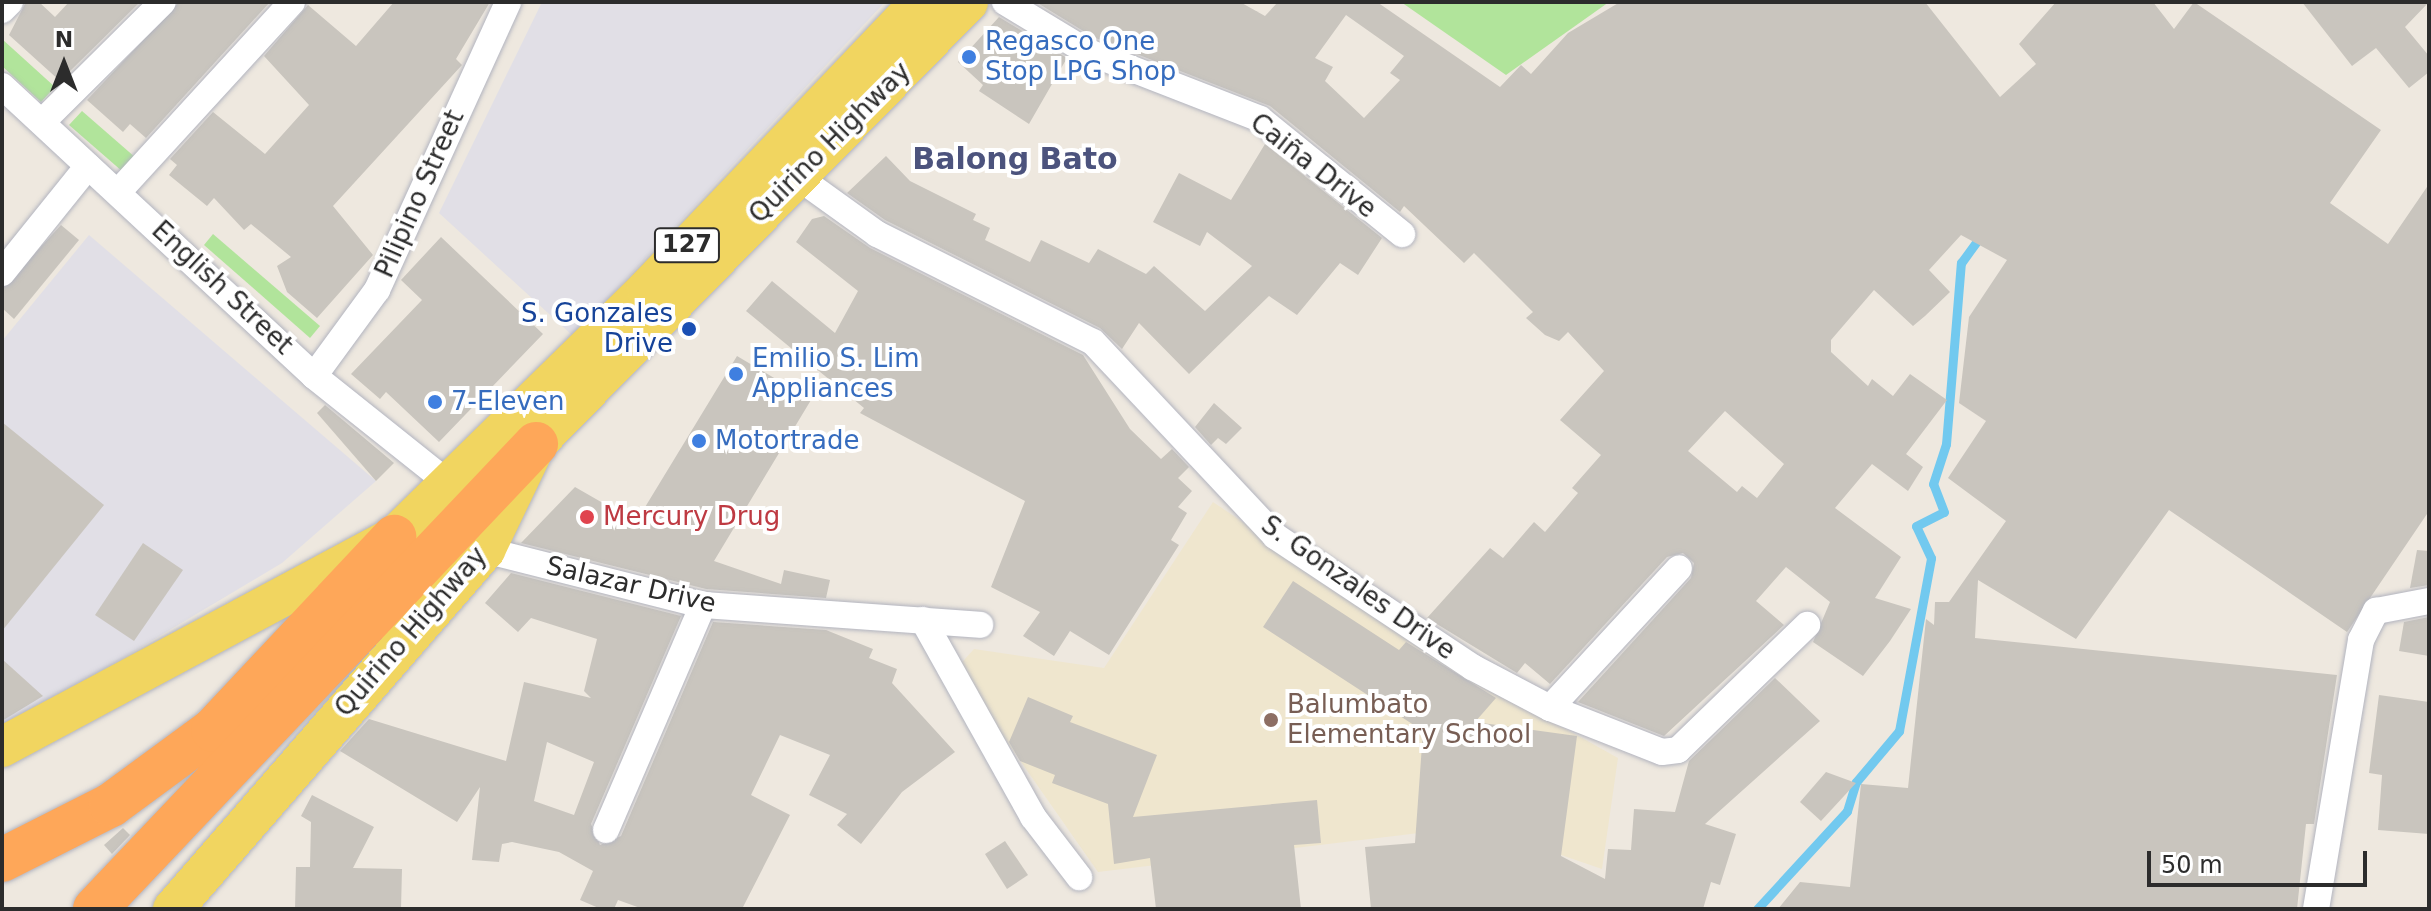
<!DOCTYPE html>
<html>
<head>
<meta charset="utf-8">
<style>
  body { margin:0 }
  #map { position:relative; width:2431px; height:911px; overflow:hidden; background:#eee8df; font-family:"DejaVu Sans",sans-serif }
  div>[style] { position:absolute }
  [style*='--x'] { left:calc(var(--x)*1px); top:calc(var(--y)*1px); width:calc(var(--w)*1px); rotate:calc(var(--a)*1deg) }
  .industrial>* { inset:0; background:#e1dfe6 }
  .education>* { inset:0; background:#efe6ce }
  .green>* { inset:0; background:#b1e49b }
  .stream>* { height:9px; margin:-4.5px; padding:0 4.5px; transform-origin:4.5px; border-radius:4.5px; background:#72c9ef }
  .building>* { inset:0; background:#c9c5be }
  .roads { filter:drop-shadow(0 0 2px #b2b4bf) drop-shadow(0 0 2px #b2b4bf) }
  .street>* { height:26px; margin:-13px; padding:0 13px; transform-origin:13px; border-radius:13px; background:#fff }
  .primary>* { height:40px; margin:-20px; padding:0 20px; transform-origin:20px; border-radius:20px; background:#f1d560 }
  .highway>* { height:44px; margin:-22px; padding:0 22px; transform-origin:22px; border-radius:22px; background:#fea759 }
  .dots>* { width:22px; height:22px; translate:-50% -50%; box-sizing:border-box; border:4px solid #fff; border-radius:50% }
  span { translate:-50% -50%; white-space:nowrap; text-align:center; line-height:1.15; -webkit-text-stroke:8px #fff; paint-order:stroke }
  .shield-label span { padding:2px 6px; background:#fff; border:2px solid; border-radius:6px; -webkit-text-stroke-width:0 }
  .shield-label { font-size:24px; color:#2c2c2c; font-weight:700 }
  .shop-label { font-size:26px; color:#366cbe }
  .left { translate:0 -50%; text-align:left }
  .street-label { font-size:26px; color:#2c2c2c }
  .transit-label { font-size:26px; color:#164399 }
  .right { translate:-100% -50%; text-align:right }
  .health-label { font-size:26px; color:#be3a42 }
  .education-label { font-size:26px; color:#785e54 }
  .quarter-label { font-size:30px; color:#4c537d; font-weight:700 }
  .frame { position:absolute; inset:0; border:4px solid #2c2c2c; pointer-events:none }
  .north { position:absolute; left:24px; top:24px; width:80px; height:80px; -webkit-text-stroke:6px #fff; paint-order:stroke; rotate:0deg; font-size:22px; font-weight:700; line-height:32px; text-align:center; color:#2c2c2c }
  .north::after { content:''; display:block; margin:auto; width:28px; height:36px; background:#2c2c2c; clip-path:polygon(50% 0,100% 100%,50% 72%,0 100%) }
  .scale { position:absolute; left:2147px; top:851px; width:220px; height:36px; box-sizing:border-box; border:4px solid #2c2c2c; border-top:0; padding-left:10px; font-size:24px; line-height:28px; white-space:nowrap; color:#2c2c2c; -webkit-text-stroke:6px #fff; paint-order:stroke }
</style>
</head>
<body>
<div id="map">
  <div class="industrial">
    <i style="clip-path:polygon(542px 2px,885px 2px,573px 336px,439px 213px)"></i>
    <i style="clip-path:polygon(89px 235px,376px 481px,282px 563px,2px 730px,2px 341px)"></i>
  </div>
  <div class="education">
    <i style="clip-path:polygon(1213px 502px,1481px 682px,1618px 758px,1602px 869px,1477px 826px,1098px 872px,956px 669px,974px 649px,1104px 668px)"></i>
  </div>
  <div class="green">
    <i style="clip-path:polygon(1401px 2px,1609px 2px,1506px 75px)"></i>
    <i style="clip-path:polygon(2px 39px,55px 87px,41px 102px,2px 66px)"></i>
    <i style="clip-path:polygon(82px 111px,136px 158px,123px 172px,69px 125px)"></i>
    <i style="clip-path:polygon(213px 234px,320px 326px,310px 338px,204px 245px)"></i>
  </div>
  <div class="stream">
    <i style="--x:1757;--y:909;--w:133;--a:-47.4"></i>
    <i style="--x:1847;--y:811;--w:30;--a:-73"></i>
    <i style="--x:1856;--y:782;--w:67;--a:-49.9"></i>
    <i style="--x:1899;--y:731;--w:176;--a:-79.5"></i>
    <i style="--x:1931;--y:558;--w:35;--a:-115"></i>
    <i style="--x:1916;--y:526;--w:31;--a:-27"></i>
    <i style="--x:1944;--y:512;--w:30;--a:-111"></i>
    <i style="--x:1933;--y:484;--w:42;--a:-72"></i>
    <i style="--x:1946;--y:444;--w:182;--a:-85.3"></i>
    <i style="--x:1961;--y:263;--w:37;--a:-54"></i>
  </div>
  <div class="building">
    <i style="clip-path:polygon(26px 2px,39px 2px,55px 17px,69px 2px,140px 2px,60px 81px,9px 35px)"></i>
    <i style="clip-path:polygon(179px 2px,270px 2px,146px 138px,130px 124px,123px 132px,87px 100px)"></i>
    <i style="clip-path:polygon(394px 2px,490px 2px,456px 59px,462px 65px,333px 206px,373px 255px,317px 318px,287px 292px,277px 266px,291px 257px,251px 224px,244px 230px,214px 198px,207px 206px,169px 175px,177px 165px,170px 159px,213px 112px,265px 154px,309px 105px,264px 56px,308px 5px,356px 46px)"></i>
    <i style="clip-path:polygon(evenodd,1036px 2px,1240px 2px,1265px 16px,1278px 2px,1377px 2px,1500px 87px,1521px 65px,1531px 74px,1568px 33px,1620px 2px,1925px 2px,2000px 97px,2036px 64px,2019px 44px,2056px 2px,2153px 2px,2174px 29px,2194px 2px,2381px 130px,2330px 203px,2388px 244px,2429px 184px,2429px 511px,2347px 632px,2169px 510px,2076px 639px,1978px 580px,1975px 638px,2337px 675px,2314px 824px,2306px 824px,2297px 909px,1778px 909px,1800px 882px,1850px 887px,1861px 784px,1908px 788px,1926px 619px,1934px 625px,1935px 602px,1949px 602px,2006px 521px,1948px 478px,1986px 421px,1959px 403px,1969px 317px,2007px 260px,1961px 235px,1929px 270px,1950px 292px,1925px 316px,1913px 326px,1874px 290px,1831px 340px,1831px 352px,1868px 386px,1872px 379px,1893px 396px,1910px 374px,1947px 400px,1906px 454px,1923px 467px,1908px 491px,1872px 464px,1835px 508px,1901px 557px,1875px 598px,1911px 609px,1890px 641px,1863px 676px,1813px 642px,1830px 602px,1786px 567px,1756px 601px,1784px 625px,1664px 736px,1578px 702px,1691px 578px,1694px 563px,1683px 553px,1667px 557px,1550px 684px,1525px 663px,1517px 673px,1427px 618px,1490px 548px,1503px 558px,1534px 522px,1545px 532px,1578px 493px,1572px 488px,1601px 455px,1560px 420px,1604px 371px,1568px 332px,1559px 341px,1545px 335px,1526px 318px,1533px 312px,1474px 253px,1464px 263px,1404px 206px,1400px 212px,1270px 106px,1093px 37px,1036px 2px,1346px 15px,1404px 56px,1390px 73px,1400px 80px,1364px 118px,1325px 81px,1333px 67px,1315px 58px,1346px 15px,1036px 2px,1725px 411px,1784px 464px,1757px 498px,1742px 486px,1737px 492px,1688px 451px,1725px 411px)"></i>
    <i style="clip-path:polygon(2302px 2px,2429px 2px,2405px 27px,2429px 56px,2429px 72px,2409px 88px,2376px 48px,2352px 66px)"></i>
    <i style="clip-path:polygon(999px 17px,1067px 58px,1029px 124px,979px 91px,983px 85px,958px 62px)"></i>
    <i style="clip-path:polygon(1265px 144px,1382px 238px,1358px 275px,1340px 263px,1297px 315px,1269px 296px,1189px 374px,1139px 323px,1122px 349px,1100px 328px,885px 220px,847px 193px,886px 156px,910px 181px,976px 214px,973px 220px,990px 228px,985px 240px,1030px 262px,1041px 240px,1089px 263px,1098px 249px,1146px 274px,1154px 266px,1205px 311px,1252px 266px,1207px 232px,1200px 246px,1153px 222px,1179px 173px,1231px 200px)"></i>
    <i style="clip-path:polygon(824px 216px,870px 248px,1083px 355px,1130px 429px,1161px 459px,1172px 449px,1189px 467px,1178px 478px,1192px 491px,1178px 507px,1187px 513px,1171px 540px,1179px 545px,1109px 655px,1070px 631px,1054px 656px,1023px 636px,1040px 612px,991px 587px,1025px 501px,860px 413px,864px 408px,746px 311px,772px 281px,835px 333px,858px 291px,796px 242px,812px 219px)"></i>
    <i style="clip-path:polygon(61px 225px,79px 240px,14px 319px,2px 308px,2px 289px)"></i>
    <i style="clip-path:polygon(441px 237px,543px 334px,439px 442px,386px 392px,380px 399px,351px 374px,422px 300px,401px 280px)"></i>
    <i style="clip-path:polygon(737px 356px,811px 400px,714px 561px,781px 584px,784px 570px,830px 580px,826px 598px,706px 589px,521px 543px,575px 487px,636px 522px)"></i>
    <i style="clip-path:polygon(1214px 403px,1242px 428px,1226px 444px,1218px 438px,1211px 445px,1195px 427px)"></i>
    <i style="clip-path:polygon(325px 405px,394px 463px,376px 481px,317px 413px)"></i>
    <i style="clip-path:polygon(2px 422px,104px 505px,2px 631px)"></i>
    <i style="clip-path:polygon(143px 543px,183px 570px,134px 641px,95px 615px)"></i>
    <i style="clip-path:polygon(2417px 550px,2429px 551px,2429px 585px,2410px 588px)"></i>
    <i style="clip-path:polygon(evenodd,511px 573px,681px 616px,591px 824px,600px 845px,621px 836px,713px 622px,826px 630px,873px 649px,869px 658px,897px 669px,892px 683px,955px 752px,902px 792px,861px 844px,837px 825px,847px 814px,809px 795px,830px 755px,780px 735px,751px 795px,790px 815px,742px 909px,643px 909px,618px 900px,614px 909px,601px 909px,580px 900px,593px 871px,559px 852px,512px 842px,502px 844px,499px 862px,472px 860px,480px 787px,457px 822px,340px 751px,369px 719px,506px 761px,524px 682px,591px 698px,584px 691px,597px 639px,531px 618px,518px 632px,485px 603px,511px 573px,547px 742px,594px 762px,574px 815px,534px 801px,547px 742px)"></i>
    <i style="clip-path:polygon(1293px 581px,1399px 650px,1406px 642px,1496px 698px,1475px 722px,1577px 736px,1561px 856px,1605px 879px,1608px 849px,1631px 850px,1634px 809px,1675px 812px,1689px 761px,1775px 678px,1820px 721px,1705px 824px,1736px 834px,1720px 885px,1711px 882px,1703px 909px,1371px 909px,1365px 847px,1415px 843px,1423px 731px,1263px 627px)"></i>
    <i style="clip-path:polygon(2429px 617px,2429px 656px,2399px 651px,2404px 622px)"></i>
    <i style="clip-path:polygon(2px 659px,43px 696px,2px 721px)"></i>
    <i style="clip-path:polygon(2379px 695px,2429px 702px,2429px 834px,2378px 830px,2382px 775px,2369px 773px)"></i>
    <i style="clip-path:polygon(1028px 697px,1073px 716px,1070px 722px,1157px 755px,1133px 817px,1317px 800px,1321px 843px,1294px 845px,1301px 909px,1156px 909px,1150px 858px,1114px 864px,1108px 804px,1052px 783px,1055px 775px,1020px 761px,1009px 742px)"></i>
    <i style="clip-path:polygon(1826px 772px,1856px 783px,1821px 821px,1800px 802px)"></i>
    <i style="clip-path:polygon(312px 795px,374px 827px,353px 868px,402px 869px,401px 909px,295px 909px,296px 867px,310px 867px,311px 822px,301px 816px)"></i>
    <i style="clip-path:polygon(123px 828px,130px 835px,112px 854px,104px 845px)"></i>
    <i style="clip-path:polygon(1005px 841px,1028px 875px,1007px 889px,985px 854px)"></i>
  </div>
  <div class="roads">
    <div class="street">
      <i style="--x:1005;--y:2;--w:95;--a:31.2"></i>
      <i style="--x:1086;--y:51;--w:187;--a:21.3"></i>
      <i style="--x:1260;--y:119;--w:183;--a:39"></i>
      <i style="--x:2;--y:10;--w:11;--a:-45"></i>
      <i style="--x:2;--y:86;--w:426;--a:42.9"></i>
      <i style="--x:314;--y:376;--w:171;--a:38.6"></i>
      <i style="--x:42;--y:122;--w:170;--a:-44.8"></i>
      <i style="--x:795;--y:175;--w:101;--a:35.7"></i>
      <i style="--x:877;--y:234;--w:241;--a:26.6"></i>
      <i style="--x:1093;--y:342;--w:266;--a:46.8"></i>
      <i style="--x:1275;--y:536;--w:237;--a:33.6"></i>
      <i style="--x:1472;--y:667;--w:88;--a:27.7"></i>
      <i style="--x:1550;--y:708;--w:120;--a:21.4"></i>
      <i style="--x:1662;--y:752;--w:16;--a:-7"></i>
      <i style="--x:1678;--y:750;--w:180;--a:-44.1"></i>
      <i style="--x:119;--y:191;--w:256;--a:-47.5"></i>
      <i style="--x:2;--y:273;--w:137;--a:-51.2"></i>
      <i style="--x:314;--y:376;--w:107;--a:-53.8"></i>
      <i style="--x:377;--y:290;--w:316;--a:-65.5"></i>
      <i style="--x:485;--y:550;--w:225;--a:14.2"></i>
      <i style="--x:703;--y:605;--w:278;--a:4.1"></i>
      <i style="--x:923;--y:620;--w:226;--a:60.8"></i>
      <i style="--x:1033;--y:817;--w:76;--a:52.5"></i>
      <i style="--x:1550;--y:708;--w:190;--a:-47.3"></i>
      <i style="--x:606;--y:830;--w:245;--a:-66.7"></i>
      <i style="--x:2316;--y:909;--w:273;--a:-80.5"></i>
      <i style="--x:2361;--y:640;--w:33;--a:-63"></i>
      <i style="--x:2376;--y:611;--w:54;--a:-10.7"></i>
    </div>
    <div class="primary">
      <i style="--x:2;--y:747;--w:445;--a:-28.2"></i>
      <i style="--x:394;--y:537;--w:354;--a:-44.4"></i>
      <i style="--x:647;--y:289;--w:396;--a:-46.4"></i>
      <i style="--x:173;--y:909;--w:476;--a:-49"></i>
      <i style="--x:485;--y:550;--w:118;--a:-64.3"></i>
      <i style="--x:536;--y:444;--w:618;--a:-45.66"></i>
    </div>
    <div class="highway">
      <i style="--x:2;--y:860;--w:122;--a:-26.8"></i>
      <i style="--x:111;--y:805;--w:127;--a:-36.3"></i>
      <i style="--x:213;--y:730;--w:265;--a:-46.8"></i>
      <i style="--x:95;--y:909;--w:641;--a:-46.52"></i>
    </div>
  </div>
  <div class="dots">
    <i style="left:969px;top:57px;background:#3f7fe0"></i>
    <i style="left:689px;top:329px;background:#1a4fb4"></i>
    <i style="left:736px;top:374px;background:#3f7fe0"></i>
    <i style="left:435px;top:402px;background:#3f7fe0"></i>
    <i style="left:699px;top:441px;background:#3f7fe0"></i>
    <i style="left:587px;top:517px;background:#e0444e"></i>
    <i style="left:1271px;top:720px;background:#8d6e63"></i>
  </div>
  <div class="shield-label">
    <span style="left:687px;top:245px">127</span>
  </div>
  <div class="shop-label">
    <span class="left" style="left:985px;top:57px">Regasco One<br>Stop LPG Shop</span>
    <span class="left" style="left:752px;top:374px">Emilio S. Lim<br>Appliances</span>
    <span class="left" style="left:451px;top:402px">7-Eleven</span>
    <span class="left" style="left:715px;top:441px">Motortrade</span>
  </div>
  <div class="street-label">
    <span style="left:830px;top:143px;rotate:-45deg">Quirino Highway</span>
    <span style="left:1313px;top:166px;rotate:38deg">Caiña Drive</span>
    <span style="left:420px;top:194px;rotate:-66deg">Pilipino Street</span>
    <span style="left:222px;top:288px;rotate:43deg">English Street</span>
    <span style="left:631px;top:585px;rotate:13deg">Salazar Drive</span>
    <span style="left:1358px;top:588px;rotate:35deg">S. Gonzales Drive</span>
    <span style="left:411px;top:632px;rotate:-49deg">Quirino Highway</span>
  </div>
  <div class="transit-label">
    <span class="right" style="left:673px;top:329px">S. Gonzales<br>Drive</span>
  </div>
  <div class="health-label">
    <span class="left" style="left:603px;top:517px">Mercury Drug</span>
  </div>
  <div class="education-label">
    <span class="left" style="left:1287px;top:720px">Balumbato<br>Elementary School</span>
  </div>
  <div class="quarter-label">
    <span style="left:1015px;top:159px">Balong Bato</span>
  </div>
  <div class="frame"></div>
  <div class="north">N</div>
  <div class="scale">50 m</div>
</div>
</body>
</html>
